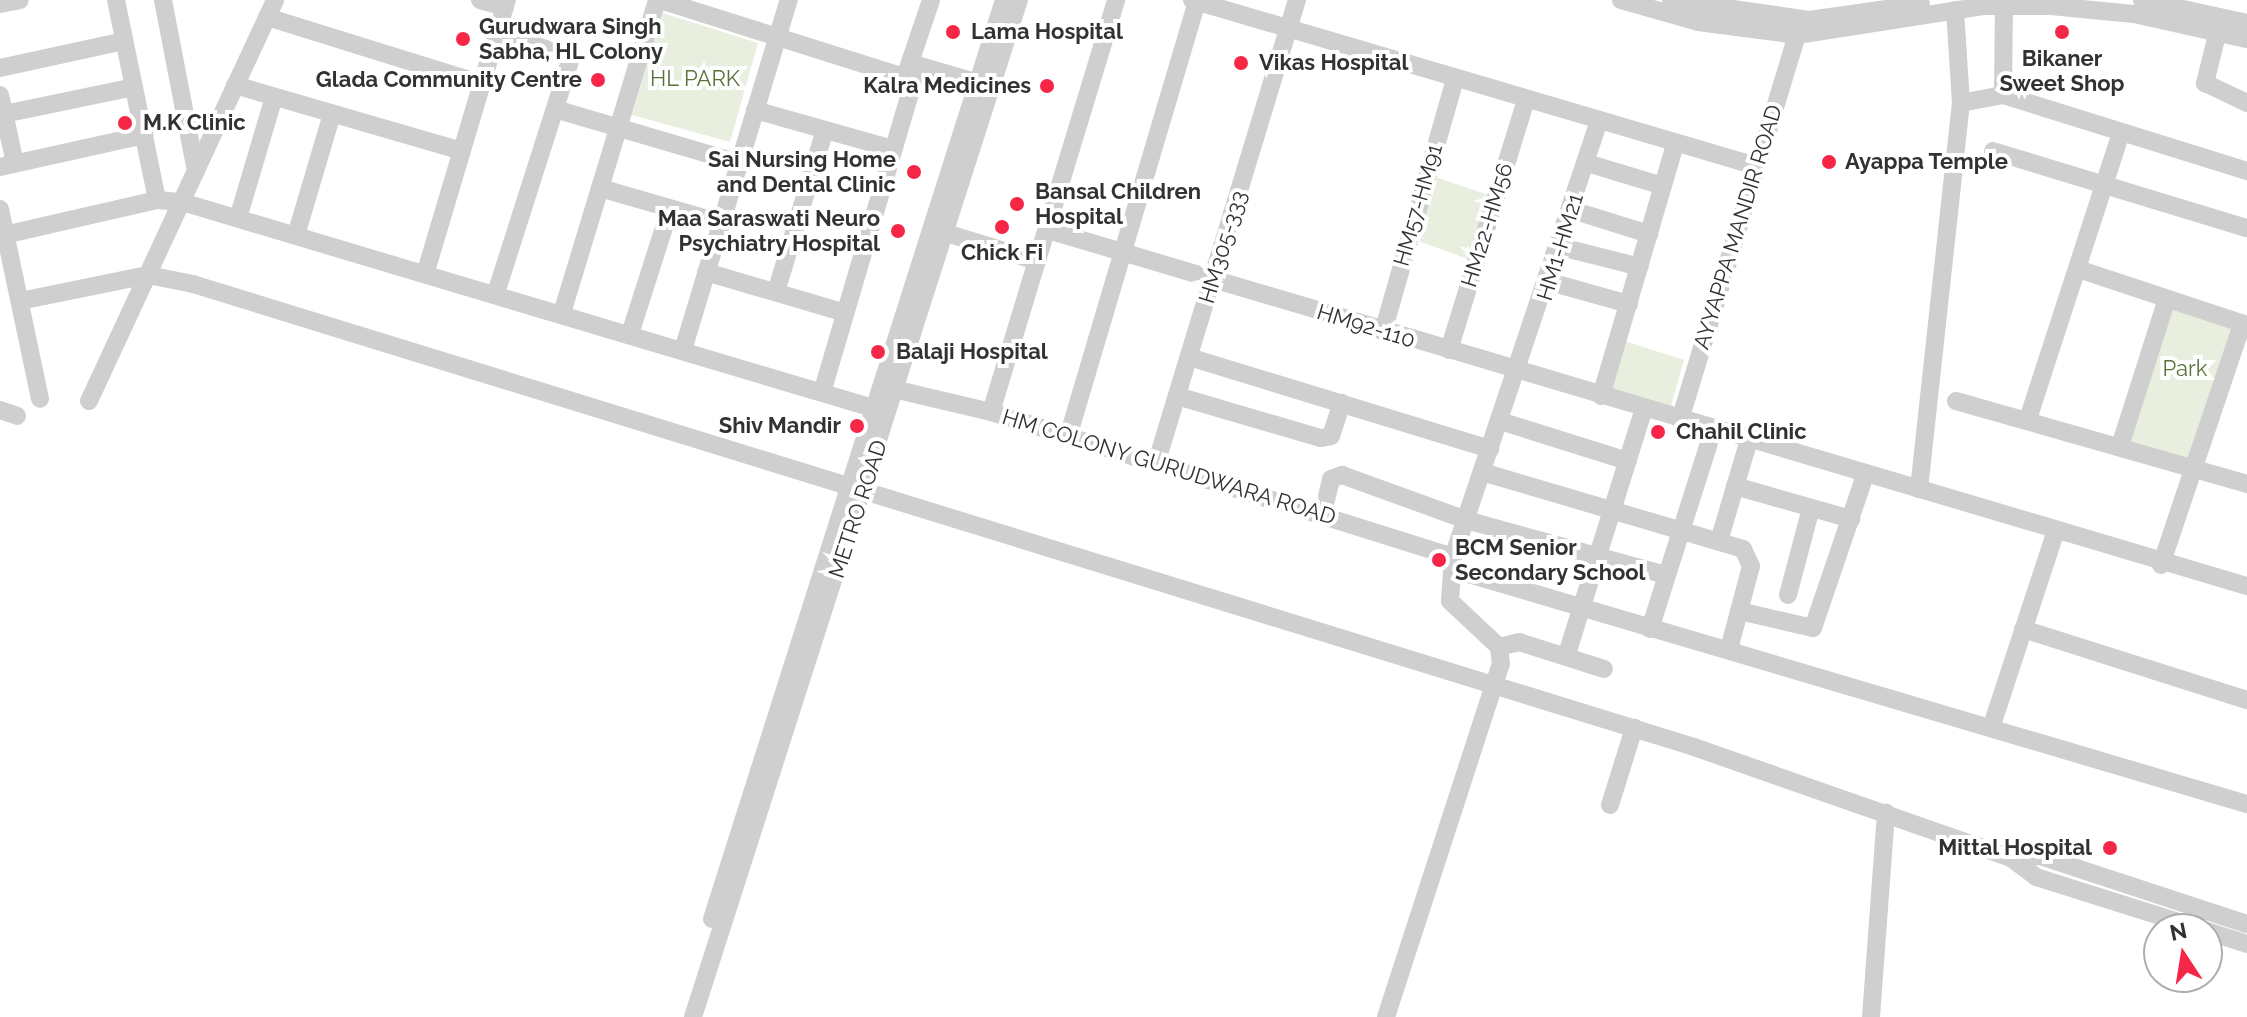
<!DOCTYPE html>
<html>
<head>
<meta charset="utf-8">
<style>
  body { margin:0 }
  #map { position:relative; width:2247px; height:1017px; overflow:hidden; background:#fff; font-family:Raleway,sans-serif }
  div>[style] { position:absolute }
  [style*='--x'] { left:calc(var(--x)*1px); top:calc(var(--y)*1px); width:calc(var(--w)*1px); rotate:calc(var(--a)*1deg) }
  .green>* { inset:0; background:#e9efdf }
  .minor>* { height:18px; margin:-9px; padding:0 9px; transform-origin:9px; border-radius:9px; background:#cfcfcf }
  .dots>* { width:22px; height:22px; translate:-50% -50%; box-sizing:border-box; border:4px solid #fff; border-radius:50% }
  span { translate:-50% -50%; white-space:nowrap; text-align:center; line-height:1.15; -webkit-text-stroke:8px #fff; paint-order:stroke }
  .poi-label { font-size:22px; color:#323232; font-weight:700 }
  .left { translate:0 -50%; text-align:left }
  .right { translate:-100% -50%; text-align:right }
  .park-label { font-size:22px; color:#597339 }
  .street-label { font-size:22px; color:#323232 }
  .north { position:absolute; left:2143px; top:913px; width:80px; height:80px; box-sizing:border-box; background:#fff; border:2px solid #adadad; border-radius:50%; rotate:348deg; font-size:22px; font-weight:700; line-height:32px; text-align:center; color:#323232 }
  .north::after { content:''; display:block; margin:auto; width:28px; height:36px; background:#f62646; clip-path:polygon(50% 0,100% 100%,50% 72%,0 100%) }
</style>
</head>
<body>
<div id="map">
  <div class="green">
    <i style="clip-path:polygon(663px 13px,758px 43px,730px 142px,632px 115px)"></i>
    <i style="clip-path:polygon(1433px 176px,1488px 195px,1468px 259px,1413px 239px)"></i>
    <i style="clip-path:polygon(2170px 304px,2236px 327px,2191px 465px,2125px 443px)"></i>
    <i style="clip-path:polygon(1618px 339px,1684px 360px,1671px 406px,1603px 387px)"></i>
  </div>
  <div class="minor">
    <i style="--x:116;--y:0;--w:204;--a:78.4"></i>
    <i style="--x:163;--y:0;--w:174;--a:79.1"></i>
    <i style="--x:480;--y:0;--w:26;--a:16"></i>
    <i style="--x:660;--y:0;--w:266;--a:17.5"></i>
    <i style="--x:914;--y:80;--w:325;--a:106.4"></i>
    <i style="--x:1192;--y:0;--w:585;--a:16.39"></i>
    <i style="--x:1621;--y:0;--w:80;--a:15.9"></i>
    <i style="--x:1698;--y:22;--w:100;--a:7.5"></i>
    <i style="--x:1797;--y:35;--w:190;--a:-8.8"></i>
    <i style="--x:1985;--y:6;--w:66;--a:0"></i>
    <i style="--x:2051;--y:6;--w:83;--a:5.5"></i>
    <i style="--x:2134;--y:14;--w:116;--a:12.5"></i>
    <i style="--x:1671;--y:0;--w:139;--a:8.2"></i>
    <i style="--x:1809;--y:20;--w:113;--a:-8.1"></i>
    <i style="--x:2142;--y:0;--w:107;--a:12.4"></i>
    <i style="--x:0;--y:4;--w:20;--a:-11"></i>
    <i style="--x:1955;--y:10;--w:93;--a:86.3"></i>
    <i style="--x:267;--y:17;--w:225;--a:17.3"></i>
    <i style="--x:2218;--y:31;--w:54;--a:104"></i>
    <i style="--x:2205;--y:83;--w:47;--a:25.5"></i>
    <i style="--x:910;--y:63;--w:72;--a:16.2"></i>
    <i style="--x:0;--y:68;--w:127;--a:-12.3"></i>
    <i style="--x:905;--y:77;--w:81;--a:-71.3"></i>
    <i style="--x:235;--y:85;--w:236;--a:16.2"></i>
    <i style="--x:0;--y:95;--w:70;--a:77.6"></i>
    <i style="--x:2003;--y:95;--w:95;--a:-89.4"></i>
    <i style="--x:555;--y:109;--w:192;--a:16.4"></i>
    <i style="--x:755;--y:110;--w:143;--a:15.8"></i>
    <i style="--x:4;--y:114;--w:133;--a:-11.7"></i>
    <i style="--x:1993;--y:151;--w:265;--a:16.9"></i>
    <i style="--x:1587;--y:163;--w:79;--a:16.8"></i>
    <i style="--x:0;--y:167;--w:148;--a:-12.5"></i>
    <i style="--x:600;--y:188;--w:126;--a:16.1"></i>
    <i style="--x:0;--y:209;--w:194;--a:78.1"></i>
    <i style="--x:1572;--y:210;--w:81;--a:17.3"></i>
    <i style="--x:239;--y:215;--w:123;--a:-73.5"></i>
    <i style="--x:933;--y:229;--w:109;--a:17.1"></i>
    <i style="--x:1048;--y:230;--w:1251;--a:16.54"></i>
    <i style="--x:297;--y:232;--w:123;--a:-73.5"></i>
    <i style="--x:0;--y:236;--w:161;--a:-12.9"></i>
    <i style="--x:157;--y:200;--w:25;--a:5"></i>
    <i style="--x:182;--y:202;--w:724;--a:16.61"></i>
    <i style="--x:1561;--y:247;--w:81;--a:14.2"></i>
    <i style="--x:2078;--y:269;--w:178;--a:18.3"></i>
    <i style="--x:426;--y:271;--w:283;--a:-73.4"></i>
    <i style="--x:706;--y:272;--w:145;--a:16.4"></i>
    <i style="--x:1550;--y:282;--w:82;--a:15.6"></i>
    <i style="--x:776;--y:292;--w:169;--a:-73.2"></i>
    <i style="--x:496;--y:293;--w:247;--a:-72.3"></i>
    <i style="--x:571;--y:58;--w:77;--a:-160.4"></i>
    <i style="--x:20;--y:301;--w:131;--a:-11.5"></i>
    <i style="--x:148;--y:275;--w:46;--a:11.3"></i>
    <i style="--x:193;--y:284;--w:1571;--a:17.14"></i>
    <i style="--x:1694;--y:747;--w:336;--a:19.3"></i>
    <i style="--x:2011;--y:858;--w:31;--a:37"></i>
    <i style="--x:2036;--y:877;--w:173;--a:17.5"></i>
    <i style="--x:562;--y:313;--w:327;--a:-73.1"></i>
    <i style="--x:1383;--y:332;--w:263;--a:-74.1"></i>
    <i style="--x:630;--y:334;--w:131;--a:-72.3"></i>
    <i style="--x:683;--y:350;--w:366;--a:-73.2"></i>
    <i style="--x:1449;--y:350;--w:262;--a:-72.9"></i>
    <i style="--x:1189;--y:357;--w:315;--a:17"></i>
    <i style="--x:885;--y:387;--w:109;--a:13.3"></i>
    <i style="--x:991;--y:412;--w:484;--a:17.4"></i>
    <i style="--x:1177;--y:396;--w:150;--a:16.3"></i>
    <i style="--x:1321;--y:438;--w:10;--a:-11"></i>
    <i style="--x:1331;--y:436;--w:35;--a:-72"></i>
    <i style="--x:1601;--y:396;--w:263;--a:-73.6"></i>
    <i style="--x:89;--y:401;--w:442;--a:-65.1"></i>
    <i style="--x:1956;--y:401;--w:303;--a:15.9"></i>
    <i style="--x:0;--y:410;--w:18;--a:19"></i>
    <i style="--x:991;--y:412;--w:431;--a:-73.1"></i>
    <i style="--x:2028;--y:419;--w:301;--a:-72"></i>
    <i style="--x:1680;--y:420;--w:402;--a:-73.1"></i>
    <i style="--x:1500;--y:421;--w:134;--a:17.4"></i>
    <i style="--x:1068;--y:437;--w:455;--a:-73.5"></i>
    <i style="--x:2120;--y:446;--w:154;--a:-72.3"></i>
    <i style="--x:1156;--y:464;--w:485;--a:-73.1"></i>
    <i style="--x:1482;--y:472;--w:272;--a:16.4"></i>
    <i style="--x:1743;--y:549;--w:19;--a:65"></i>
    <i style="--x:1751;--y:566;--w:86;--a:104.8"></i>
    <i style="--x:1735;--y:486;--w:121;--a:15.9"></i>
    <i style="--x:1919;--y:489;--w:388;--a:-83.8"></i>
    <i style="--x:1961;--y:103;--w:43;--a:-10.8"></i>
    <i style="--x:2003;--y:95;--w:256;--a:17.3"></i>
    <i style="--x:1323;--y:512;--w:34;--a:-76"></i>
    <i style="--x:1331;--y:479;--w:12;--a:-20"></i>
    <i style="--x:1342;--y:475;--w:132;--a:19.9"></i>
    <i style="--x:1466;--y:520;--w:206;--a:15.4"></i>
    <i style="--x:1719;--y:541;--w:105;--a:-73.5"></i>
    <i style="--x:2161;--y:565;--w:254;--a:-71.4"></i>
    <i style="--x:1452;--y:569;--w:829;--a:16.47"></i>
    <i style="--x:1788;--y:595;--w:90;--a:-75.2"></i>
    <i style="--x:1739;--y:611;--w:76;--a:12.9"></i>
    <i style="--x:1813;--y:628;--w:162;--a:-71.2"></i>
    <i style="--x:1650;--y:629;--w:209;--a:-72.4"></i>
    <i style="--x:2023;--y:629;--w:235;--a:17.6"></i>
    <i style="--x:1499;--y:647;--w:21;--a:-14"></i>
    <i style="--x:1519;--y:642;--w:89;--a:17.6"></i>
    <i style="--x:1567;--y:654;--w:257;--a:-72.6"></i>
    <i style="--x:1992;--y:725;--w:202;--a:-71.8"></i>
    <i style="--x:1610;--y:805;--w:81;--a:-72.7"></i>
    <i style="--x:2011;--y:858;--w:29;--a:-4"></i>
    <i style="--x:2040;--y:856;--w:218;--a:18.2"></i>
    <i style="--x:712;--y:919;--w:964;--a:-72.37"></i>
    <i style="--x:2207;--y:931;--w:42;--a:18"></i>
    <i style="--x:693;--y:1017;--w:1068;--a:-72.23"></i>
    <i style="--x:1386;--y:1017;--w:371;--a:-72"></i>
    <i style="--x:1501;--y:664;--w:17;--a:-97"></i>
    <i style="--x:1499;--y:647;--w:67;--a:-136.8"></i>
    <i style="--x:1450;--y:601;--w:44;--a:-86.1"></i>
    <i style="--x:1453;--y:557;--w:460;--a:-71.5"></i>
    <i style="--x:1871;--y:1017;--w:205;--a:-85.8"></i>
  </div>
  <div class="dots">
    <i style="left:953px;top:32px;background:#f62646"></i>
    <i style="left:2062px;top:32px;background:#f62646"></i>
    <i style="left:463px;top:39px;background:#f62646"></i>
    <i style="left:1241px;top:63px;background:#f62646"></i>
    <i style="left:598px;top:80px;background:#f62646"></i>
    <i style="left:1047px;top:86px;background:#f62646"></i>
    <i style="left:125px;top:123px;background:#f62646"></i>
    <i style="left:1829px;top:162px;background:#f62646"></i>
    <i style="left:914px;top:172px;background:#f62646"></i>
    <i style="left:1017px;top:204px;background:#f62646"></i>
    <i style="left:1002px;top:227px;background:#f62646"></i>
    <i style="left:898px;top:231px;background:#f62646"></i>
    <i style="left:878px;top:352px;background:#f62646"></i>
    <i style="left:857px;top:426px;background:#f62646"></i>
    <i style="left:1658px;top:432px;background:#f62646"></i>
    <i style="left:1439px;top:560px;background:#f62646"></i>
    <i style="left:2110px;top:848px;background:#f62646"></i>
  </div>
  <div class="poi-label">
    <span class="left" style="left:479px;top:39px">Gurudwara Singh<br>Sabha, HL Colony</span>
    <span class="left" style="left:971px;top:32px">Lama Hospital</span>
    <span style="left:2062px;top:71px">Bikaner<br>Sweet Shop</span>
    <span class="left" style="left:1259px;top:63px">Vikas Hospital</span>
    <span class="right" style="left:582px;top:80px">Glada Community Centre</span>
    <span class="right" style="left:1031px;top:86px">Kalra Medicines</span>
    <span class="left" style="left:143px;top:123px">M.K Clinic</span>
    <span class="right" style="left:896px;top:172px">Sai Nursing Home<br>and Dental Clinic</span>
    <span class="left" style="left:1845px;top:162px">Ayappa Temple</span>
    <span class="left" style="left:1035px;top:204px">Bansal Children<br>Hospital</span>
    <span class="right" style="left:880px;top:231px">Maa Saraswati Neuro<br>Psychiatry Hospital</span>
    <span style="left:1002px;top:253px">Chick Fi</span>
    <span class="left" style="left:896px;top:352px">Balaji Hospital</span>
    <span class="right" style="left:841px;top:426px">Shiv Mandir</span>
    <span class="left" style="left:1676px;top:432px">Chahil Clinic</span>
    <span class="left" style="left:1455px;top:560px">BCM Senior<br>Secondary School</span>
    <span class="right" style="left:2092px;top:848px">Mittal Hospital</span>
  </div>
  <div class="park-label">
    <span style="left:695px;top:79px">HL PARK</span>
    <span style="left:2185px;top:369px">Park</span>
  </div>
  <div class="street-label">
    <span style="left:1418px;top:205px;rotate:-74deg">HM57-HM91</span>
    <span style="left:1487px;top:225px;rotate:-73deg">HM22-HM56</span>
    <span style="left:1738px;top:227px;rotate:-73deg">AYYAPPA MANDIR ROAD</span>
    <span style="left:1223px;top:247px;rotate:-73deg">HM305-333</span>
    <span style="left:1560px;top:247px;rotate:-73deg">HM1-HM21</span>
    <span style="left:1366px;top:326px;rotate:17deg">HM92-110</span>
    <span style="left:1169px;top:467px;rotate:17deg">HM COLONY GURUDWARA ROAD</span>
    <span style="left:858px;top:509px;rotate:-72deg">METRO ROAD</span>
  </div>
  <div class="north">N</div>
</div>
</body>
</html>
